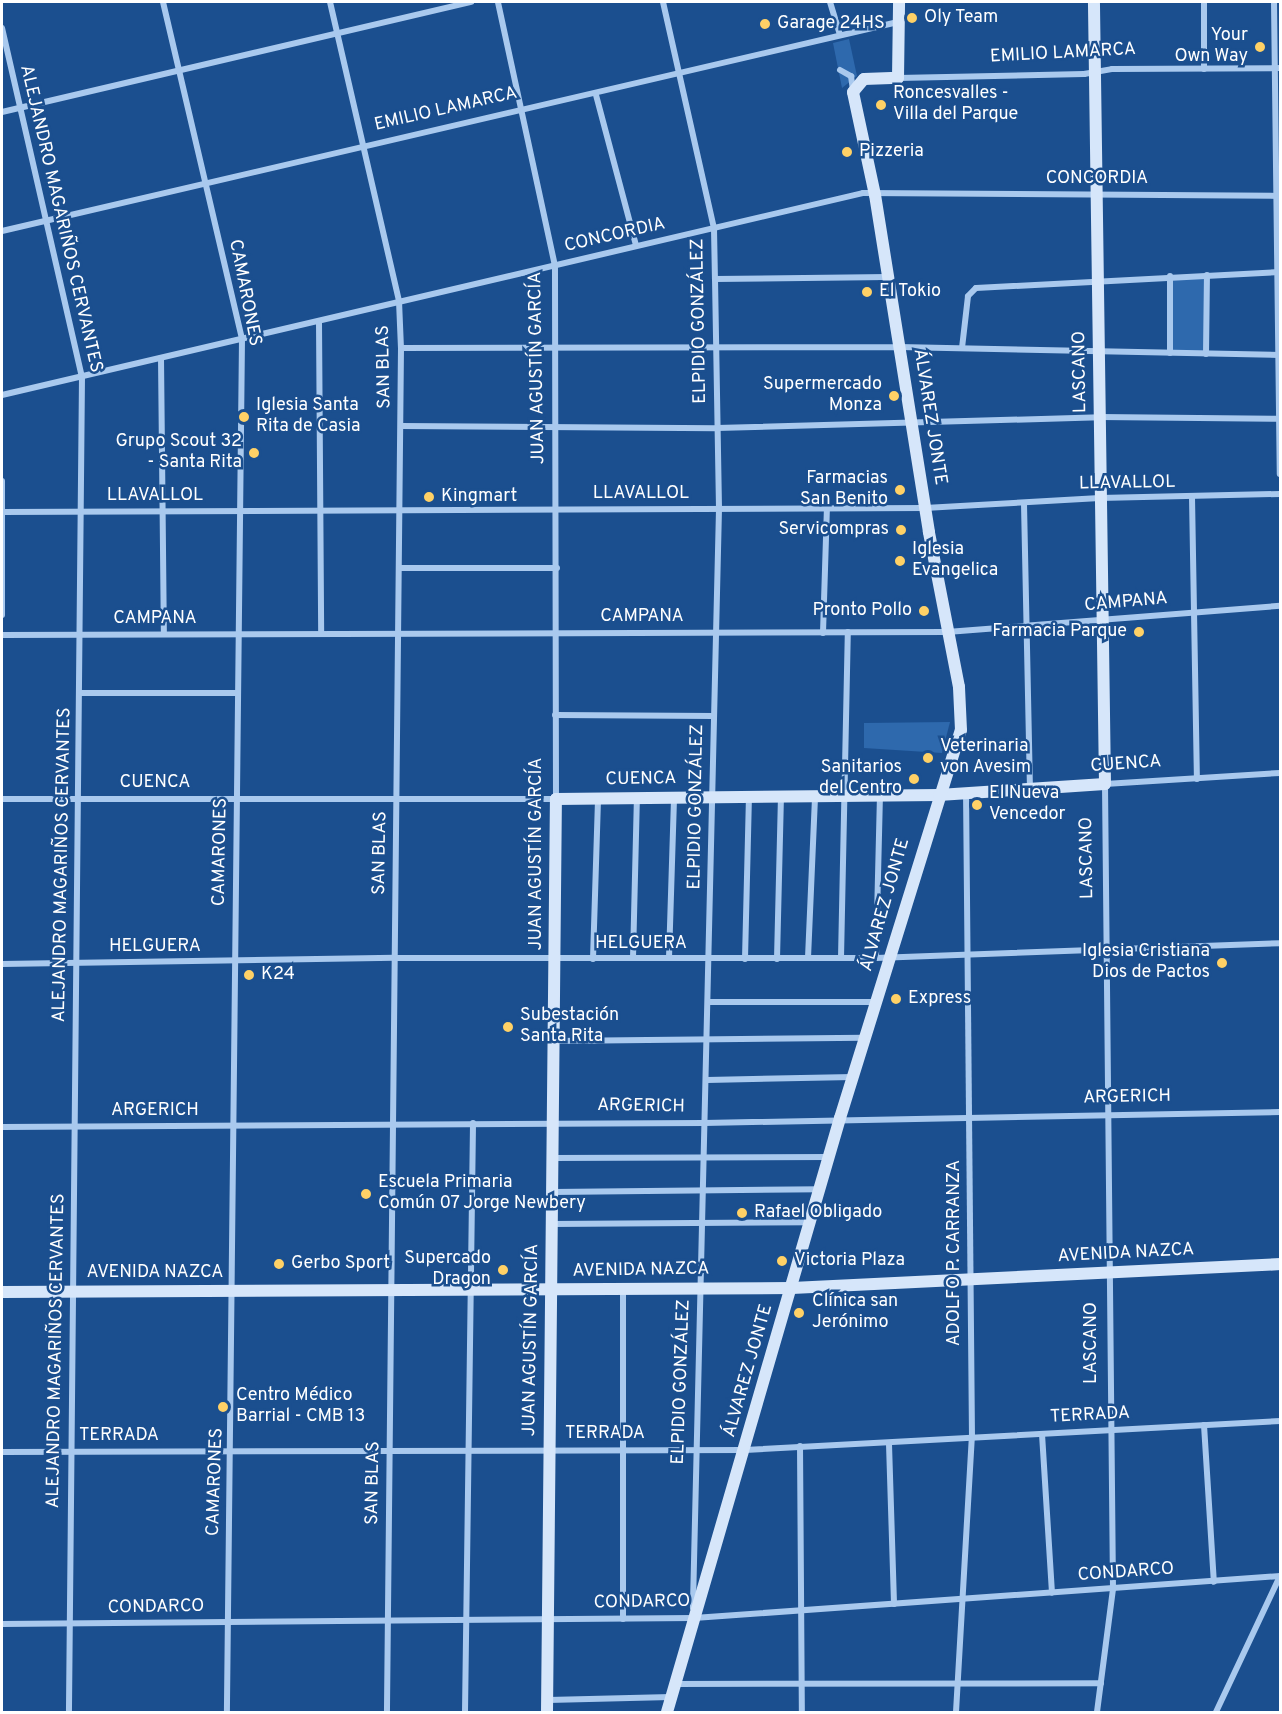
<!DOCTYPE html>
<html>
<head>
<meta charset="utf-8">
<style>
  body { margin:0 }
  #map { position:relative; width:1282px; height:1714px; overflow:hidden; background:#1b4f8f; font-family:Overpass,sans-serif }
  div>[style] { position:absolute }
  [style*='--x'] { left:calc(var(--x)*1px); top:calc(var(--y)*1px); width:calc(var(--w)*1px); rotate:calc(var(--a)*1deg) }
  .green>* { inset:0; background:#2e69ad }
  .street>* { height:6px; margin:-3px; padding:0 3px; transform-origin:3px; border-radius:3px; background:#a9c9ee }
  .secondary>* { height:12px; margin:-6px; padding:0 6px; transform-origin:6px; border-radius:6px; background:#d6e6fa }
  .dots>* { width:16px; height:16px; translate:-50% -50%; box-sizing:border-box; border:3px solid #1b4f8f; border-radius:50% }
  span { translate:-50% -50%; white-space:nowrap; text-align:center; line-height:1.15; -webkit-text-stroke:5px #1b4f8f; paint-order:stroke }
  .poi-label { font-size:18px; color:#fff }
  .left { translate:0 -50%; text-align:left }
  .right { translate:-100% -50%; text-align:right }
  .street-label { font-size:18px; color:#fff }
  .frame { position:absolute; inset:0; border:3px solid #fff; pointer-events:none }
</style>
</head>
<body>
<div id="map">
  <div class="green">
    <i style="clip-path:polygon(849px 39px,857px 76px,842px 88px,833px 43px)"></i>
    <i style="clip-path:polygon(1207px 275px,1206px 354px,1170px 353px,1170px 276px)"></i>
    <i style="clip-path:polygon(950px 722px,942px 753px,864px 748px,864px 723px)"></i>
  </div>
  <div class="street">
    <i style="--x:163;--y:2;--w:346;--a:76.8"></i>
    <i style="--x:242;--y:339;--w:1373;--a:90.63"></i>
    <i style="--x:330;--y:2;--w:307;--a:77"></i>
    <i style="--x:399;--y:301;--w:47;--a:87.6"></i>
    <i style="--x:401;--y:348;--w:1364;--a:90.59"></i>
    <i style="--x:663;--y:2;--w:233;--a:77.3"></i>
    <i style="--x:714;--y:229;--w:50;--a:88.9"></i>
    <i style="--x:715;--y:279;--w:230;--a:89"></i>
    <i style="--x:719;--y:509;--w:1099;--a:91.36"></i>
    <i style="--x:830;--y:2;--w:34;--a:73"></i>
    <i style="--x:1204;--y:2;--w:67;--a:90"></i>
    <i style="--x:1274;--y:2;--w:472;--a:89.3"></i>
    <i style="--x:2;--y:28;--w:358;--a:77.1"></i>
    <i style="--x:82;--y:377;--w:1335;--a:90.56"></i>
    <i style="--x:840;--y:70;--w:13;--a:29"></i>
    <i style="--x:851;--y:76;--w:14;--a:82"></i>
    <i style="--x:898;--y:78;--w:186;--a:-1.2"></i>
    <i style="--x:1084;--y:74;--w:28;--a:-10"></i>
    <i style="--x:1112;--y:69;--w:168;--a:-0.3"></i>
    <i style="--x:596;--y:95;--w:155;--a:75.1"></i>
    <i style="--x:2;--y:112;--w:482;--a:-13.2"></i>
    <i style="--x:2;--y:231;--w:920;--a:-13.13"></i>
    <i style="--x:715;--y:279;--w:173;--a:-0.7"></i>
    <i style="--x:319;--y:322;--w:312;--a:89.6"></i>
    <i style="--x:401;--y:348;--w:498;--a:-0.1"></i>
    <i style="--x:899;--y:347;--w:381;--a:1.2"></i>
    <i style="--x:962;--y:348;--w:52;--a:-83.4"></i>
    <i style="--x:968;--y:296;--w:11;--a:-45"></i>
    <i style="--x:976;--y:288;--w:304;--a:-3"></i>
    <i style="--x:1170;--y:353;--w:77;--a:-90"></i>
    <i style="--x:1206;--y:354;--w:79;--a:-89.3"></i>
    <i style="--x:161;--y:358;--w:275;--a:89.4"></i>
    <i style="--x:2;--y:395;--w:884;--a:-13.2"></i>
    <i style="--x:863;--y:193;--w:417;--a:0.4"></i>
    <i style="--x:401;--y:426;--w:316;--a:0.4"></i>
    <i style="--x:717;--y:428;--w:383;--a:-1.6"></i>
    <i style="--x:1100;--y:417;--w:179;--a:0.6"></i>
    <i style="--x:2;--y:481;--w:134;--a:90"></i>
    <i style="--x:1192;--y:497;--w:282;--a:89"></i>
    <i style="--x:1024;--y:504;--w:285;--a:88.8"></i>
    <i style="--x:2;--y:512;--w:923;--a:-0.25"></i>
    <i style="--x:925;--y:508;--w:175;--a:-3.3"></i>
    <i style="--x:1100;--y:498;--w:180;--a:-1.3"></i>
    <i style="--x:399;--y:568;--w:158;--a:0"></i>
    <i style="--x:823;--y:633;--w:124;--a:-88.2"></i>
    <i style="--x:2;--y:635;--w:945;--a:-0.18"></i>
    <i style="--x:947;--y:632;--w:334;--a:-4.5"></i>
    <i style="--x:81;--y:693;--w:157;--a:0"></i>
    <i style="--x:555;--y:715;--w:159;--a:0.4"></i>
    <i style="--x:2;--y:799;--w:554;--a:0"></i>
    <i style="--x:556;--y:799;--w:533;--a:-90.11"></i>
    <i style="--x:555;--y:266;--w:270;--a:-102.2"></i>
    <i style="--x:633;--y:958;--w:160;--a:-88.6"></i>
    <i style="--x:669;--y:958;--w:160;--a:-88.2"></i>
    <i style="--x:808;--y:958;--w:161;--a:-87.5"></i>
    <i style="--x:841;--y:958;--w:326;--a:-88.8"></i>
    <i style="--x:876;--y:958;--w:162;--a:-88.6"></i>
    <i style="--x:593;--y:959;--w:160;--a:-88.2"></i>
    <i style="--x:745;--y:959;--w:162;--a:-88.6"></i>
    <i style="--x:777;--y:959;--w:162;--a:-88.6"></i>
    <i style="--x:2;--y:964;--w:393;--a:-0.9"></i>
    <i style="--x:395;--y:958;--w:481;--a:0"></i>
    <i style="--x:876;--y:958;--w:404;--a:-2.1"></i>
    <i style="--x:709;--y:1002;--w:167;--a:0"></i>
    <i style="--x:554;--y:1041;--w:310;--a:-0.6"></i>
    <i style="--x:707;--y:1080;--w:146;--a:-1.2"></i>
    <i style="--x:2;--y:1127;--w:702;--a:-0.33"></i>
    <i style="--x:704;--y:1123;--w:576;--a:-1.09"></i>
    <i style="--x:552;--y:1158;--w:278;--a:-0.2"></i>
    <i style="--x:552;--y:1192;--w:269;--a:-0.6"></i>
    <i style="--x:552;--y:1224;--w:259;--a:-0.4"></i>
    <i style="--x:623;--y:1289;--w:330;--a:90"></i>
    <i style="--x:1204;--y:1425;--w:157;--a:86.4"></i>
    <i style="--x:1042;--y:1434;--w:159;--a:86.4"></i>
    <i style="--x:889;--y:1444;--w:160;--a:88.2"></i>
    <i style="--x:800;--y:1446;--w:266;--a:89.6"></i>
    <i style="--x:2;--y:1452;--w:743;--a:-0.15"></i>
    <i style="--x:745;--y:1450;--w:536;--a:-3.1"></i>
    <i style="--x:2;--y:1624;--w:692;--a:-0.5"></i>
    <i style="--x:694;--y:1618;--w:588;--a:-4.1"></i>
    <i style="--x:676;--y:1684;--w:425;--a:-0.1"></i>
    <i style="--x:548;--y:1700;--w:123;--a:-1.4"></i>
    <i style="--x:465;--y:1712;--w:589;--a:-89.22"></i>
    <i style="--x:956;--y:1712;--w:274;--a:-86.7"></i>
    <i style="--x:972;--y:1438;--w:645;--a:-90.53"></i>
    <i style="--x:1097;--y:1712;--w:124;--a:-82.6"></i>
    <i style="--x:1113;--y:1589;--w:805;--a:-90.57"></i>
    <i style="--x:1105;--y:784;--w:175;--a:-3.6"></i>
    <i style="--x:1216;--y:1712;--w:150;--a:-64.8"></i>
  </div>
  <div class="secondary">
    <i style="--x:2;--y:1292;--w:790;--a:-0.29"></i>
    <i style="--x:792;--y:1288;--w:489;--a:-2.8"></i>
    <i style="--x:547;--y:1712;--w:913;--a:-89.44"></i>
    <i style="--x:556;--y:799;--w:383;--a:-0.6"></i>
    <i style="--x:939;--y:795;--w:166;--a:-3.8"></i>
    <i style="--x:1105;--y:784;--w:782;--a:-90.81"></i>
    <i style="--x:667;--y:1712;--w:619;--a:-73.76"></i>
    <i style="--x:840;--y:1118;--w:406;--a:-72.7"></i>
    <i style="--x:961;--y:730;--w:43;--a:-92.7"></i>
    <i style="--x:959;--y:687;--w:158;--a:-101"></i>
    <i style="--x:929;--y:532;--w:341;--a:-99.1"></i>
    <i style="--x:875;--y:195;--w:105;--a:-102.1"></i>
    <i style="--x:853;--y:92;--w:17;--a:-50"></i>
    <i style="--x:864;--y:79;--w:34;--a:-2"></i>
    <i style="--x:898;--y:78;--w:76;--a:-89.2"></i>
  </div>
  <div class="dots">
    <i style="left:912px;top:18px;background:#ffd166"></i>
    <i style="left:765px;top:24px;background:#ffd166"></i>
    <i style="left:1260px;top:47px;background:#ffd166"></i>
    <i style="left:881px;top:105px;background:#ffd166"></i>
    <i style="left:847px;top:152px;background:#ffd166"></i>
    <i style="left:867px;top:292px;background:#ffd166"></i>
    <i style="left:894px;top:396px;background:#ffd166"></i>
    <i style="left:244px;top:417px;background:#ffd166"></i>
    <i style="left:254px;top:453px;background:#ffd166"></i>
    <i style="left:900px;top:490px;background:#ffd166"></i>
    <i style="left:429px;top:497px;background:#ffd166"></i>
    <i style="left:901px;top:530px;background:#ffd166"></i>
    <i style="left:900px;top:561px;background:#ffd166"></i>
    <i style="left:924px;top:611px;background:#ffd166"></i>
    <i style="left:1139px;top:632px;background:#ffd166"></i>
    <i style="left:928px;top:758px;background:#ffd166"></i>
    <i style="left:914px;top:779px;background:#ffd166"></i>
    <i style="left:977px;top:805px;background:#ffd166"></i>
    <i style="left:1222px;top:963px;background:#ffd166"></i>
    <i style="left:249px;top:975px;background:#ffd166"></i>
    <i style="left:896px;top:999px;background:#ffd166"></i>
    <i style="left:508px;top:1027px;background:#ffd166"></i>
    <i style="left:366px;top:1194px;background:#ffd166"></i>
    <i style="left:742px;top:1213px;background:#ffd166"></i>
    <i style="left:782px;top:1261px;background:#ffd166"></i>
    <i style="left:279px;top:1264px;background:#ffd166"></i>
    <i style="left:503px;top:1270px;background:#ffd166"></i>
    <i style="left:799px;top:1313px;background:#ffd166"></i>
    <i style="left:223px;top:1407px;background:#ffd166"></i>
  </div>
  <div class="poi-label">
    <span class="left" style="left:924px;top:18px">Oly Team</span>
    <span class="left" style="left:777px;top:24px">Garage 24HS</span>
    <span class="right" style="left:1248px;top:47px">Your<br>Own Way</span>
    <span class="left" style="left:893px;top:105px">Roncesvalles -<br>Villa del Parque</span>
    <span class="left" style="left:859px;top:152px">Pizzeria</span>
    <span class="left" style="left:879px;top:292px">El Tokio</span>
    <span class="right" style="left:882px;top:396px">Supermercado<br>Monza</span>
    <span class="left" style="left:256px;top:417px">Iglesia Santa<br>Rita de Casia</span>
    <span class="right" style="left:242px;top:453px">Grupo Scout 32<br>- Santa Rita</span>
    <span class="right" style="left:888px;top:490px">Farmacias<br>San Benito</span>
    <span class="left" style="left:441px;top:497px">Kingmart</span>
    <span class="right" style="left:889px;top:530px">Servicompras</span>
    <span class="left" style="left:912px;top:561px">Iglesia<br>Evangelica</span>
    <span class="right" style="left:912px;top:611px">Pronto Pollo</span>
    <span class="right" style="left:1127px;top:632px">Farmacia Parque</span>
    <span class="left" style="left:940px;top:758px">Veterinaria<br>von Avesim</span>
    <span class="right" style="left:902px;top:779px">Sanitarios<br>del Centro</span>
    <span class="left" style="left:989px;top:805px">El Nueva<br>Vencedor</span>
    <span class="right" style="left:1210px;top:963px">Iglesia Cristiana<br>Dios de Pactos</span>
    <span class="left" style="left:261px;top:975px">K24</span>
    <span class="left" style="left:908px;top:999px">Express</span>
    <span class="left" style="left:520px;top:1027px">Subestación<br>Santa Rita</span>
    <span class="left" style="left:378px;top:1194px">Escuela Primaria<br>Común 07 Jorge Newbery</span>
    <span class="left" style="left:754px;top:1213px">Rafael Obligado</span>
    <span class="right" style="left:491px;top:1270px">Supercado<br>Dragon</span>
    <span class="left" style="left:794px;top:1261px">Victoria Plaza</span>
    <span class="left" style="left:291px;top:1264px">Gerbo Sport</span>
    <span class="left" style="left:812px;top:1313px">Clínica san<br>Jerónimo</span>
    <span class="left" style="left:236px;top:1407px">Centro Médico<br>Barrial - CMB 13</span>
  </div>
  <div class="street-label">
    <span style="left:1063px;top:54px;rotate:-3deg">EMILIO LAMARCA</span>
    <span style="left:446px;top:110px;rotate:-13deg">EMILIO LAMARCA</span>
    <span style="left:1097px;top:179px">CONCORDIA</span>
    <span style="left:60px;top:219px;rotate:77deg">ALEJANDRO MAGARIÑOS CERVANTES</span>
    <span style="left:615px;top:236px;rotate:-13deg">CONCORDIA</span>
    <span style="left:244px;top:293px;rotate:79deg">CAMARONES</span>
    <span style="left:700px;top:321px;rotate:-91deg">ELPIDIO GONZÁLEZ</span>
    <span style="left:385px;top:367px;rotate:-91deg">SAN BLAS</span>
    <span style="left:538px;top:368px;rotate:-91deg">JUAN AGUSTÍN GARCÍA</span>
    <span style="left:1081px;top:372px;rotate:-91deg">LASCANO</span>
    <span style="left:929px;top:417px;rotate:81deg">ÁLVAREZ JONTE</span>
    <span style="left:1127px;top:484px;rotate:-1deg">LLAVALLOL</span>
    <span style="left:641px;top:494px">LLAVALLOL</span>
    <span style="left:155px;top:496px">LLAVALLOL</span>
    <span style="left:1126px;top:603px;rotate:-5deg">CAMPANA</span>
    <span style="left:642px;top:617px">CAMPANA</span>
    <span style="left:155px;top:619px">CAMPANA</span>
    <span style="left:1126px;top:765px;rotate:-4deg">CUENCA</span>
    <span style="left:641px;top:780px;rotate:-1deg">CUENCA</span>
    <span style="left:155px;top:783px">CUENCA</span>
    <span style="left:697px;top:807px;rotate:-89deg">ELPIDIO GONZÁLEZ</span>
    <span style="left:221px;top:852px;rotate:-89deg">CAMARONES</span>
    <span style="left:381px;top:853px;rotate:-89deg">SAN BLAS</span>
    <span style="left:537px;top:854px;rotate:-90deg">JUAN AGUSTÍN GARCÍA</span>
    <span style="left:1088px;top:858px;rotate:-91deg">LASCANO</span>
    <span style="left:63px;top:865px;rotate:-89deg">ALEJANDRO MAGARIÑOS CERVANTES</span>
    <span style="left:886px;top:905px;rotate:-74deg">ÁLVAREZ JONTE</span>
    <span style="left:641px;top:944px">HELGUERA</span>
    <span style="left:155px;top:947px">HELGUERA</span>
    <span style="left:1127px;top:1098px;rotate:-1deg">ARGERICH</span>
    <span style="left:641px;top:1107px;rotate:1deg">ARGERICH</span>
    <span style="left:155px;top:1111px">ARGERICH</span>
    <span style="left:955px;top:1253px;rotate:-90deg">ADOLFO P. CARRANZA</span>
    <span style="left:1126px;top:1254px;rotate:-3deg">AVENIDA NAZCA</span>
    <span style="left:641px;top:1271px;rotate:-1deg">AVENIDA NAZCA</span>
    <span style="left:155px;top:1273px">AVENIDA NAZCA</span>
    <span style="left:532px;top:1340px;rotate:-89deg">JUAN AGUSTÍN GARCÍA</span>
    <span style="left:1092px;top:1343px;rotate:-90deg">LASCANO</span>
    <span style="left:57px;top:1351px;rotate:-89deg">ALEJANDRO MAGARIÑOS CERVANTES</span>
    <span style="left:749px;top:1371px;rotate:-74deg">ÁLVAREZ JONTE</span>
    <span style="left:682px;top:1382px;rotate:-88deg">ELPIDIO GONZÁLEZ</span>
    <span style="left:1090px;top:1416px;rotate:-3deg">TERRADA</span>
    <span style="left:605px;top:1434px">TERRADA</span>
    <span style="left:119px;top:1436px">TERRADA</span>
    <span style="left:216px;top:1482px;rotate:-88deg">CAMARONES</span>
    <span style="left:374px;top:1483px;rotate:-89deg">SAN BLAS</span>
    <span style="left:1126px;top:1573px;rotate:-4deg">CONDARCO</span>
    <span style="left:642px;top:1603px;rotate:-1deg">CONDARCO</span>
    <span style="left:156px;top:1608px;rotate:-1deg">CONDARCO</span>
  </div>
  <div class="frame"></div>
</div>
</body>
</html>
